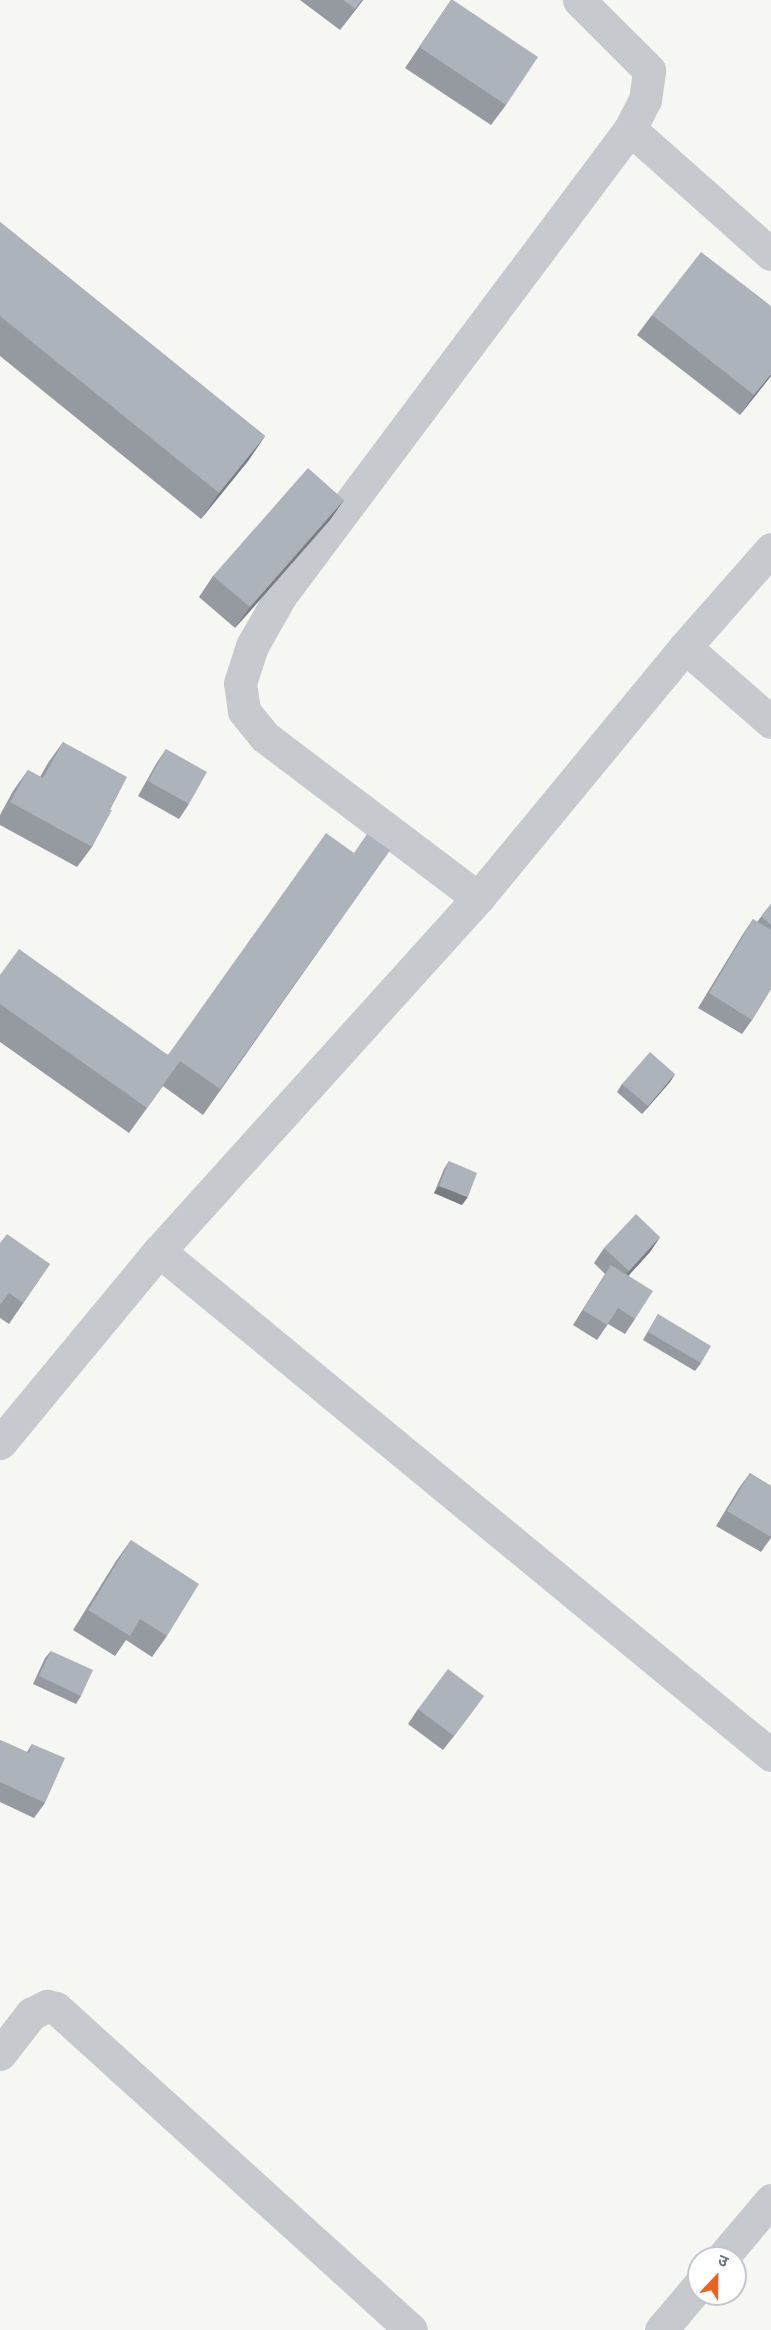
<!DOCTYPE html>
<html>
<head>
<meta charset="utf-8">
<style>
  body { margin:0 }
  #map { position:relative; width:771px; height:2330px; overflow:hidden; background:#f6f7f3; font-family:Raleway,"Noto Sans Devanagari",sans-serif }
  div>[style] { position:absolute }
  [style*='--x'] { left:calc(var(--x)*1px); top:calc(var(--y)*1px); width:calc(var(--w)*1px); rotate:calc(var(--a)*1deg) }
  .minor>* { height:33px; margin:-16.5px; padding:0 16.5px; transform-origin:16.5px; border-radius:16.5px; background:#c6c9cd }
  .wall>* { inset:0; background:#949aa0 }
  .shaded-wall>* { inset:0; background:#787d82 }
  .building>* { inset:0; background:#acb3ba }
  span { translate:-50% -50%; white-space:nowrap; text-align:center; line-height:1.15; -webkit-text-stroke:6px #fff; paint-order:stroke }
  .north { position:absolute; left:687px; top:2246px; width:60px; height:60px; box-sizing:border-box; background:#fff; border:2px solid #c1c7cf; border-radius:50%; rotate:22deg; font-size:16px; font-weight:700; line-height:24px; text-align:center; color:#647386 }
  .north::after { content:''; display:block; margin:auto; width:21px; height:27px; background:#ec621e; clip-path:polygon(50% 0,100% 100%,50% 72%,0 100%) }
</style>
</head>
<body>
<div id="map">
  <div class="minor">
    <i style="--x:630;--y:129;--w:188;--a:41.6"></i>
    <i style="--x:685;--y:647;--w:114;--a:41.1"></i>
    <i style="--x:478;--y:898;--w:267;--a:-142.9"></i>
    <i style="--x:265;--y:737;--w:33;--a:-129"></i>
    <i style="--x:244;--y:711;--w:28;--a:-98"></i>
    <i style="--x:240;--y:683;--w:39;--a:-72"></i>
    <i style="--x:252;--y:646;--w:59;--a:-60.4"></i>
    <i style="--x:281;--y:595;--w:582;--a:-53.17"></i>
    <i style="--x:630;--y:129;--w:33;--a:-63"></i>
    <i style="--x:645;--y:100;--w:30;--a:-82"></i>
    <i style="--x:649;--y:70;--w:99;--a:-135"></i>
    <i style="--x:159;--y:1251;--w:793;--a:39.47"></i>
    <i style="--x:0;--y:1443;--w:249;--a:-50.4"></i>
    <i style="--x:159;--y:1251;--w:476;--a:-47.9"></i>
    <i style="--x:478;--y:898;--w:325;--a:-50.5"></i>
    <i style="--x:685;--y:647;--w:130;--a:-48.7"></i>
    <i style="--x:0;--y:2054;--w:51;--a:-52.2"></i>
    <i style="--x:31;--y:2014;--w:18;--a:-27"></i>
    <i style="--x:47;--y:2006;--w:9;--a:13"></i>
    <i style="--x:56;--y:2008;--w:479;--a:42.2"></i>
    <i style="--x:722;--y:2258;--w:76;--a:-49.8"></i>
    <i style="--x:661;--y:2330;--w:59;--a:-49.8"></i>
  </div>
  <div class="wall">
    <i style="clip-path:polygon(300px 0,363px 0,340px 30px)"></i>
    <i style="clip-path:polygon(451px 0,506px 105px,491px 125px,405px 68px)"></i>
    <i style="clip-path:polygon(0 222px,265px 436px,248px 461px,201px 519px,0 356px)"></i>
    <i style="clip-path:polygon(652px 315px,771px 376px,740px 415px,637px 335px)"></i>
    <i style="clip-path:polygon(344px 500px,330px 520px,235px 628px,199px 597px,213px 576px)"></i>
    <i style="clip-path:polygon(63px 742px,110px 810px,92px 847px,77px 867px,0 825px,0 815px,13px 791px,28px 770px,40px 777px,48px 763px)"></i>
    <i style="clip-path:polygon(166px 749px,189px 804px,179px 819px,138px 796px,156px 764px)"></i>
    <i style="clip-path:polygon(390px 850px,203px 1115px,163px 1086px,129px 1133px,0 1042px,0 975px,168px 1055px,354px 853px)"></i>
    <i style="clip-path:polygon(771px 904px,771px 989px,752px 1020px,742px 1034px,698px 1008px,743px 934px,753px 919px,757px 922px)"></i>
    <i style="clip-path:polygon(675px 1074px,670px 1082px,642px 1114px,617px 1092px,622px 1084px)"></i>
    <i style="clip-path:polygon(449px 1161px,462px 1205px,434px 1193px,444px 1169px)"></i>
    <i style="clip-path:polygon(660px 1237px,650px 1252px,628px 1276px,635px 1319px,625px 1334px,608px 1324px,597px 1340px,573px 1325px,605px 1274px,594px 1263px,604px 1248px)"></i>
    <i style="clip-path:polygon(0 1243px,50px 1264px,9px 1324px,0 1318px)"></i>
    <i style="clip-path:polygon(658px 1314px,701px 1363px,695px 1371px,643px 1340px)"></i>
    <i style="clip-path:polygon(750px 1473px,771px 1486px,771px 1538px,761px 1552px,716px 1526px,739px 1488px)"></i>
    <i style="clip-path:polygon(131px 1540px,167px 1636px,152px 1657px,126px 1640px,115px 1656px,73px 1630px,116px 1561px)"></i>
    <i style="clip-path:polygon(51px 1651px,81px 1696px,76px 1704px,33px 1684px,45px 1658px)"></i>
    <i style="clip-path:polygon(418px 1709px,473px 1710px,443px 1750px,408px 1724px)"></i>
    <i style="clip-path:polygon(0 1740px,27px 1752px,32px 1744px,45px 1803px,34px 1818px,0 1802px)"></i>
  </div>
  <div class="shaded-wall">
    <i style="clip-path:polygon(362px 0,363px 0,340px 30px)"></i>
    <i style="clip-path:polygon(771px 374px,771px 376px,740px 415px,754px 395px)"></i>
    <i style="clip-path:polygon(265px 436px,248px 461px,201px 519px,219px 493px)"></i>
    <i style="clip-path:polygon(344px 500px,330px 520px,235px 628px,250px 607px)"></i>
    <i style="clip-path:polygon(675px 1074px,670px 1082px,642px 1114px,648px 1106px)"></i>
    <i style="clip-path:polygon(439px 1186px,468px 1197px,462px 1205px,434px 1193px)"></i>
    <i style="clip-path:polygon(660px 1237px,650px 1252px,619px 1286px,629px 1271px)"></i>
    <i style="clip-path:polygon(484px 1696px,473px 1710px,443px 1750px,454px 1736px)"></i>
  </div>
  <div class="building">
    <i style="clip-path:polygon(343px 0,362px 0,355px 9px)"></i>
    <i style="clip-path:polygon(451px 0,453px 0,538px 57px,506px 105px,419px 47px)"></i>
    <i style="clip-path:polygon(0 222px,265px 436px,219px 493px,0 316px)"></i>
    <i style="clip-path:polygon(701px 252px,771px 306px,771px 374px,754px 395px,652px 315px)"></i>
    <i style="clip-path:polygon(308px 468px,344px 500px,250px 607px,213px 576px)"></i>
    <i style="clip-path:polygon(63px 742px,127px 777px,110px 810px,112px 810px,92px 847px,10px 802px,28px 770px,43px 778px)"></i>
    <i style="clip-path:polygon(166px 749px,207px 772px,189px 804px,148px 781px)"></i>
    <i style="clip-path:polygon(326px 833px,354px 853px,367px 834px,390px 850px,220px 1089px,180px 1061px,147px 1108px,0 1004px,0 975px,19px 949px,168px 1055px)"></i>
    <i style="clip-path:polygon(771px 904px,771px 925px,761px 916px)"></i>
    <i style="clip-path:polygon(753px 919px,771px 930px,771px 989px,752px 1020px,709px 993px)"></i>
    <i style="clip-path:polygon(650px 1052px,675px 1074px,648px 1106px,622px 1084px)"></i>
    <i style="clip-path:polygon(449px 1161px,477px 1173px,468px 1197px,439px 1186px)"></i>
    <i style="clip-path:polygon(636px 1214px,660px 1237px,629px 1271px,604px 1248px)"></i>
    <i style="clip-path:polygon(7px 1234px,50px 1264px,23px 1303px,9px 1293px,0 1305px,0 1243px)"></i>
    <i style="clip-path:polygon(611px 1265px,653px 1291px,635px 1319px,618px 1308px,607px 1325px,583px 1310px)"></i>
    <i style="clip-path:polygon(658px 1314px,711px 1346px,701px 1363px,648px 1332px)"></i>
    <i style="clip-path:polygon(750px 1473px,771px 1486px,771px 1537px,727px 1511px)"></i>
    <i style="clip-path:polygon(131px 1540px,199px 1584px,167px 1636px,140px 1619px,130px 1636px,88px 1610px)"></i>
    <i style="clip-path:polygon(51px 1651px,93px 1670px,81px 1696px,39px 1676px)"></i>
    <i style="clip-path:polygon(448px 1669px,484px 1696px,454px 1736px,418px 1709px)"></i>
    <i style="clip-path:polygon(0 1740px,29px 1753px,32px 1744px,65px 1758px,45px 1803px,0 1782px)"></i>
  </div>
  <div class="north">उ</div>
</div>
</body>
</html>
